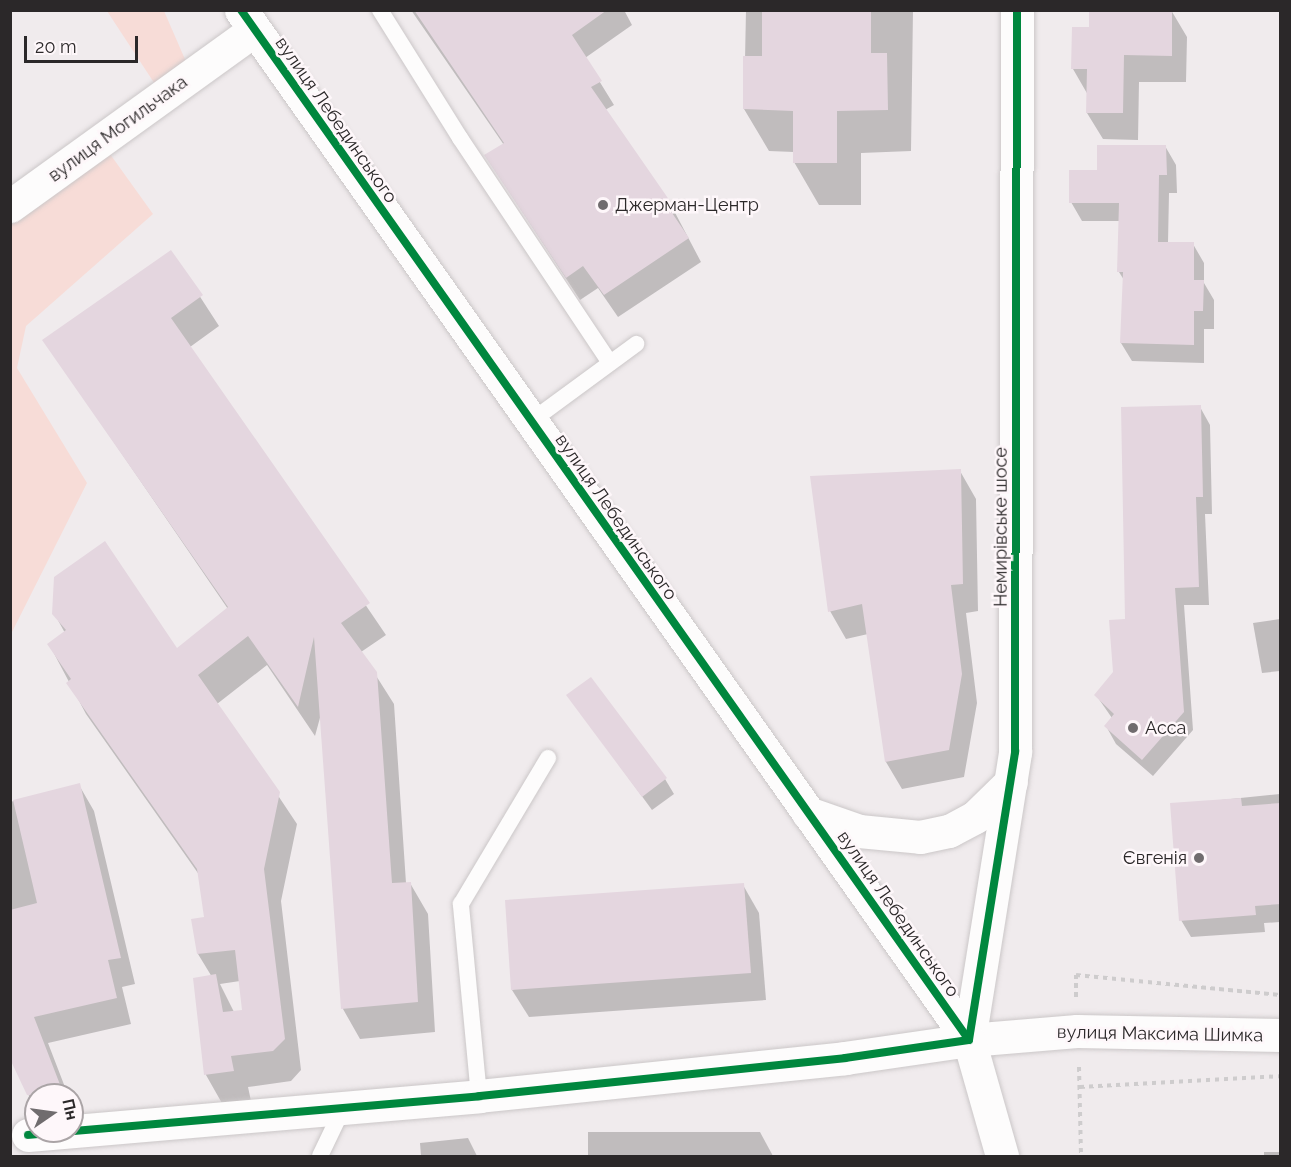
<!DOCTYPE html>
<html>
<head>
<meta charset="utf-8">
<style>
  body { margin:0 }
  #map { position:relative; width:1291px; height:1167px; overflow:hidden; background:#f0ebed; font-family:Raleway,sans-serif }
  div>[style] { position:absolute }
  [style*='--x'] { left:calc(var(--x)*1px); top:calc(var(--y)*1px); width:calc(var(--w)*1px); rotate:calc(var(--a)*1deg) }
  .green>* { inset:0; background:#f7dcd7 }
  .shadow>* { inset:0; background:#0003 }
  .building>* { inset:0; background:#e4d6df }
  .path>* { height:4px; margin-top:-2px; transform-origin:0; background:repeating-linear-gradient(90deg,#cecccd 0 4.5px,transparent 0 9px) }
  .roads { filter:drop-shadow(0 0 2px #cbc7c8) drop-shadow(0 0 2px #cbc7c8) }
  .lane>* { height:16px; margin:-8px; padding:0 8px; transform-origin:8px; border-radius:8px; background:#fdfcfc }
  .street>* { height:33px; margin:-16.5px; padding:0 16.5px; transform-origin:16.5px; border-radius:16.5px; background:#fdfcfc }
  .secondary>* { height:33px; margin:-16.5px; padding:0 16.5px; transform-origin:16.5px; border-radius:16.5px; background:#fdfcfc }
  .primary>* { height:33px; margin:-16.5px; padding:0 16.5px; transform-origin:16.5px; border-radius:16.5px; background:#fdfcfc }
  .cycleway>* { height:8px; margin:-4px; padding:0 4px; transform-origin:4px; border-radius:4px; background:#00873e }
  .dots>* { width:16px; height:16px; translate:-50% -50%; box-sizing:border-box; border:3px solid #fef7fa; border-radius:50% }
  span { translate:-50% -50%; white-space:nowrap; text-align:center; line-height:1.15; -webkit-text-stroke:5px #fef7fa; paint-order:stroke }
  .street-label { font-size:18px; color:#2b2829 }
  .poi-label { font-size:18px; color:#2b2829 }
  .left { translate:0 -50%; text-align:left }
  .right { translate:-100% -50%; text-align:right }
  .frame { position:absolute; inset:0; border:12px solid #2b2829; pointer-events:none }
  .north { position:absolute; left:24px; top:1083px; width:60px; height:60px; box-sizing:border-box; background:#fef7fa; border:2px solid #aaa4a6; border-radius:50%; rotate:77deg; font-size:16px; font-weight:700; line-height:24px; text-align:center; color:#2b2829 }
  .north::after { content:''; display:block; margin:auto; width:21px; height:27px; background:#706c6e; clip-path:polygon(50% 0,100% 100%,50% 72%,0 100%) }
  .scale { position:absolute; left:24px; top:36px; width:114px; height:27px; box-sizing:border-box; border:3px solid #2b2829; border-top:0; padding-left:8px; font-size:18px; line-height:21px; white-space:nowrap; color:#2b2829; -webkit-text-stroke:4px #fef7fa; paint-order:stroke }
</style>
</head>
<body>
<div id="map">
  <div class="green">
    <i style="clip-path:polygon(107px 11px,164px 11px,194px 80px,166px 101px)"></i>
    <i style="clip-path:polygon(110px 154px,153px 214px,26px 326px,17px 368px,87px 483px,11px 634px,11px 225px)"></i>
  </div>
  <div class="shadow">
    <i style="clip-path:polygon(411px 10px,624px 10px,632px 25px,585px 58px,614px 105px,605px 110px,671px 205px,701px 262px,618px 317px,598px 288px,580px 300px,486px 156px,504px 145px)"></i>
    <i style="clip-path:polygon(746px 10px,913px 10px,911px 151px,861px 153px,861px 205px,819px 205px,794px 162px,794px 152px,769px 151px,744px 109px)"></i>
    <i style="clip-path:polygon(1171px 10px,1187px 37px,1186px 82px,1139px 82px,1138px 140px,1103px 139px,1087px 113px,1088px 95px,1073px 69px,1090px 28px)"></i>
    <i style="clip-path:polygon(1165px 146px,1176px 165px,1177px 193px,1169px 193px,1168px 243px,1193px 244px,1204px 263px,1204px 283px,1214px 300px,1214px 329px,1204px 329px,1204px 363px,1132px 361px,1121px 343px,1124px 280px,1119px 272px,1120px 221px,1082px 221px,1071px 202px,1098px 172px)"></i>
    <i style="clip-path:polygon(evenodd,171px 252px,219px 326px,190px 347px,386px 635px,361px 652px,394px 704px,406px 883px,410px 883px,428px 914px,435px 1032px,360px 1039px,343px 1009px,321px 714px,315px 736px,267px 665px,217px 704px,297px 824px,281px 901px,301px 1070px,291px 1081px,248px 1087px,251px 1101px,223px 1105px,206px 1075px,212px 977px,198px 954px,205px 918px,200px 876px,86px 714px,49px 644px,65px 633px,54px 613px,177px 650px,228px 609px,44px 340px,171px 252px,240px 981px,244px 1011px,234px 1012px,220px 984px,240px 981px)"></i>
    <i style="clip-path:polygon(1200px 407px,1210px 425px,1212px 514px,1205px 514px,1209px 605px,1184px 605px,1193px 730px,1153px 776px,1116px 744px,1106px 726px,1112px 718px,1096px 695px,1114px 672px,1126px 621px)"></i>
    <i style="clip-path:polygon(960px 471px,976px 499px,978px 611px,966px 613px,977px 703px,964px 777px,902px 789px,886px 762px,868px 634px,846px 639px,830px 611px)"></i>
    <i style="clip-path:polygon(1280px 619px,1280px 671px,1262px 673px,1253px 623px)"></i>
    <i style="clip-path:polygon(568px 695px,665px 779px,674px 794px,652px 810px)"></i>
    <i style="clip-path:polygon(79px 785px,94px 811px,135px 984px,122px 987px,131px 1024px,48px 1043px,68px 1095px,36px 1095px,36px 1111px,10px 1055px,10px 802px)"></i>
    <i style="clip-path:polygon(1280px 794px,1280px 922px,1264px 923px,1265px 932px,1191px 937px,1181px 920px,1172px 805px)"></i>
    <i style="clip-path:polygon(743px 885px,759px 913px,766px 1000px,529px 1017px,512px 990px)"></i>
    <i style="clip-path:polygon(1279px 1104px,1280px 1104px,1280px 1137px)"></i>
    <i style="clip-path:polygon(588px 1132px,760px 1132px,773px 1156px,588px 1156px)"></i>
    <i style="clip-path:polygon(468px 1138px,477px 1156px,421px 1156px,420px 1143px)"></i>
    <i style="clip-path:polygon(1264px 1152px,1280px 1152px,1280px 1156px,1264px 1156px)"></i>
    <i style="clip-path:polygon(1094px 1155px,1189px 1155px,1190px 1156px,1094px 1156px)"></i>
  </div>
  <div class="building">
    <i style="clip-path:polygon(414px 10px,607px 10px,572px 35px,602px 81px,591px 87px,672px 204px,668px 207px,689px 238px,604px 295px,583px 266px,566px 278px,484px 155px,504px 143px)"></i>
    <i style="clip-path:polygon(762px 10px,871px 10px,871px 53px,887px 53px,888px 110px,837px 111px,837px 163px,793px 163px,793px 111px,743px 109px,743px 56px,762px 56px)"></i>
    <i style="clip-path:polygon(1089px 10px,1172px 10px,1172px 56px,1124px 55px,1123px 113px,1086px 113px,1087px 69px,1071px 69px,1072px 27px,1089px 27px)"></i>
    <i style="clip-path:polygon(1097px 145px,1166px 145px,1167px 175px,1159px 175px,1158px 242px,1194px 242px,1194px 280px,1204px 280px,1203px 311px,1194px 311px,1194px 345px,1120px 343px,1123px 272px,1117px 272px,1119px 203px,1069px 203px,1069px 170px,1097px 170px)"></i>
    <i style="clip-path:polygon(171px 250px,203px 295px,171px 318px,370px 603px,341px 623px,377px 672px,392px 883px,411px 882px,418px 1002px,341px 1009px,314px 637px,298px 707px,248px 636px,198px 675px,280px 792px,264px 869px,285px 1039px,273px 1051px,231px 1056px,234px 1071px,204px 1075px,193px 978px,216px 974px,223px 1012px,242px 1010px,235px 950px,197px 954px,191px 919px,204px 917px,197px 869px,66px 683px,71px 679px,47px 644px,66px 630px,52px 614px,54px 577px,105px 541px,177px 648px,228px 607px,42px 340px)"></i>
    <i style="clip-path:polygon(1201px 405px,1203px 497px,1196px 497px,1199px 587px,1175px 588px,1184px 712px,1142px 760px,1104px 726px,1114px 714px,1094px 695px,1113px 672px,1109px 620px,1125px 619px,1121px 407px)"></i>
    <i style="clip-path:polygon(961px 469px,963px 584px,951px 585px,962px 674px,949px 750px,885px 762px,862px 604px,828px 612px,810px 476px)"></i>
    <i style="clip-path:polygon(591px 677px,667px 778px,642px 797px,566px 695px)"></i>
    <i style="clip-path:polygon(80px 783px,121px 958px,108px 960px,117px 998px,34px 1017px,64px 1095px,27px 1095px,10px 1059px,10px 910px,37px 903px,13px 800px)"></i>
    <i style="clip-path:polygon(1241px 798px,1242px 806px,1281px 803px,1281px 904px,1255px 906px,1256px 915px,1179px 921px,1170px 803px)"></i>
    <i style="clip-path:polygon(744px 883px,751px 973px,511px 990px,505px 900px)"></i>
  </div>
  <div class="path">
    <i style="--x:1076;--y:997;--w:22;--a:-90"></i>
    <i style="--x:1076;--y:975;--w:205;--a:5.6"></i>
    <i style="--x:1079;--y:1067;--w:89;--a:88.7"></i>
    <i style="--x:1080;--y:1087;--w:200;--a:-3.1"></i>
  </div>
  <div class="roads">
    <div class="lane">
      <i style="--x:380;--y:10;--w:151;--a:58"></i>
      <i style="--x:460;--y:138;--w:270;--a:56.3"></i>
      <i style="--x:530;--y:422;--w:132;--a:-36.3"></i>
      <i style="--x:479;--y:1096;--w:193;--a:-95.4"></i>
      <i style="--x:461;--y:904;--w:170;--a:-59.2"></i>
      <i style="--x:320;--y:1156;--w:53;--a:-64.4"></i>
    </div>
    <div class="street">
      <i style="--x:10;--y:206;--w:301;--a:-35.8"></i>
      <i style="--x:808;--y:813;--w:54;--a:19.4"></i>
      <i style="--x:859;--y:831;--w:61;--a:5.6"></i>
      <i style="--x:920;--y:837;--w:30;--a:-12"></i>
      <i style="--x:949;--y:831;--w:30;--a:-28"></i>
      <i style="--x:975;--y:817;--w:50;--a:-44.2"></i>
      <i style="--x:28;--y:1135;--w:453;--a:-4.9"></i>
      <i style="--x:479;--y:1096;--w:368;--a:-5.9"></i>
      <i style="--x:845;--y:1058;--w:125;--a:-8.3"></i>
      <i style="--x:969;--y:1040;--w:292;--a:-80.9"></i>
      <i style="--x:1015;--y:752;--w:742;--a:-89.85"></i>
    </div>
    <div class="secondary">
      <i style="--x:969;--y:1040;--w:108;--a:-4.8"></i>
      <i style="--x:1077;--y:1031;--w:203;--a:1.1"></i>
    </div>
    <div class="primary">
      <i style="--x:241;--y:10;--w:1261;--a:54.75"></i>
      <i style="--x:969;--y:1040;--w:121;--a:74.1"></i>
    </div>
  </div>
  <div class="cycleway">
    <i style="--x:241;--y:10;--w:1261;--a:54.75"></i>
    <i style="--x:969;--y:1040;--w:292;--a:-80.9"></i>
    <i style="--x:1015;--y:752;--w:742;--a:-89.85"></i>
    <i style="--x:28;--y:1135;--w:453;--a:-4.9"></i>
    <i style="--x:479;--y:1096;--w:368;--a:-5.9"></i>
    <i style="--x:845;--y:1058;--w:125;--a:-8.3"></i>
  </div>
  <div class="dots">
    <i style="left:603px;top:205px;background:#706c6e"></i>
    <i style="left:1133px;top:728px;background:#706c6e"></i>
    <i style="left:1199px;top:858px;background:#706c6e"></i>
  </div>
  <div class="street-label">
    <span style="left:336px;top:120px;rotate:55deg">вулиця Лебединського</span>
    <span style="left:118px;top:129px;rotate:-36deg">вулиця Могильчака</span>
    <span style="left:616px;top:517px;rotate:55deg">вулиця Лебединського</span>
    <span style="left:1001px;top:527px;rotate:-90deg">Немирівське шосе</span>
    <span style="left:898px;top:914px;rotate:55deg">вулиця Лебединського</span>
    <span style="left:1160px;top:1034px;rotate:1deg">вулиця Максима Шимка</span>
  </div>
  <div class="poi-label">
    <span class="left" style="left:615px;top:205px">Джерман-Центр</span>
    <span class="left" style="left:1145px;top:728px">Асса</span>
    <span class="right" style="left:1187px;top:858px">Євгенія</span>
  </div>
  <div class="frame"></div>
  <div class="north">Пн</div>
  <div class="scale">20 m</div>
</div>
</body>
</html>
